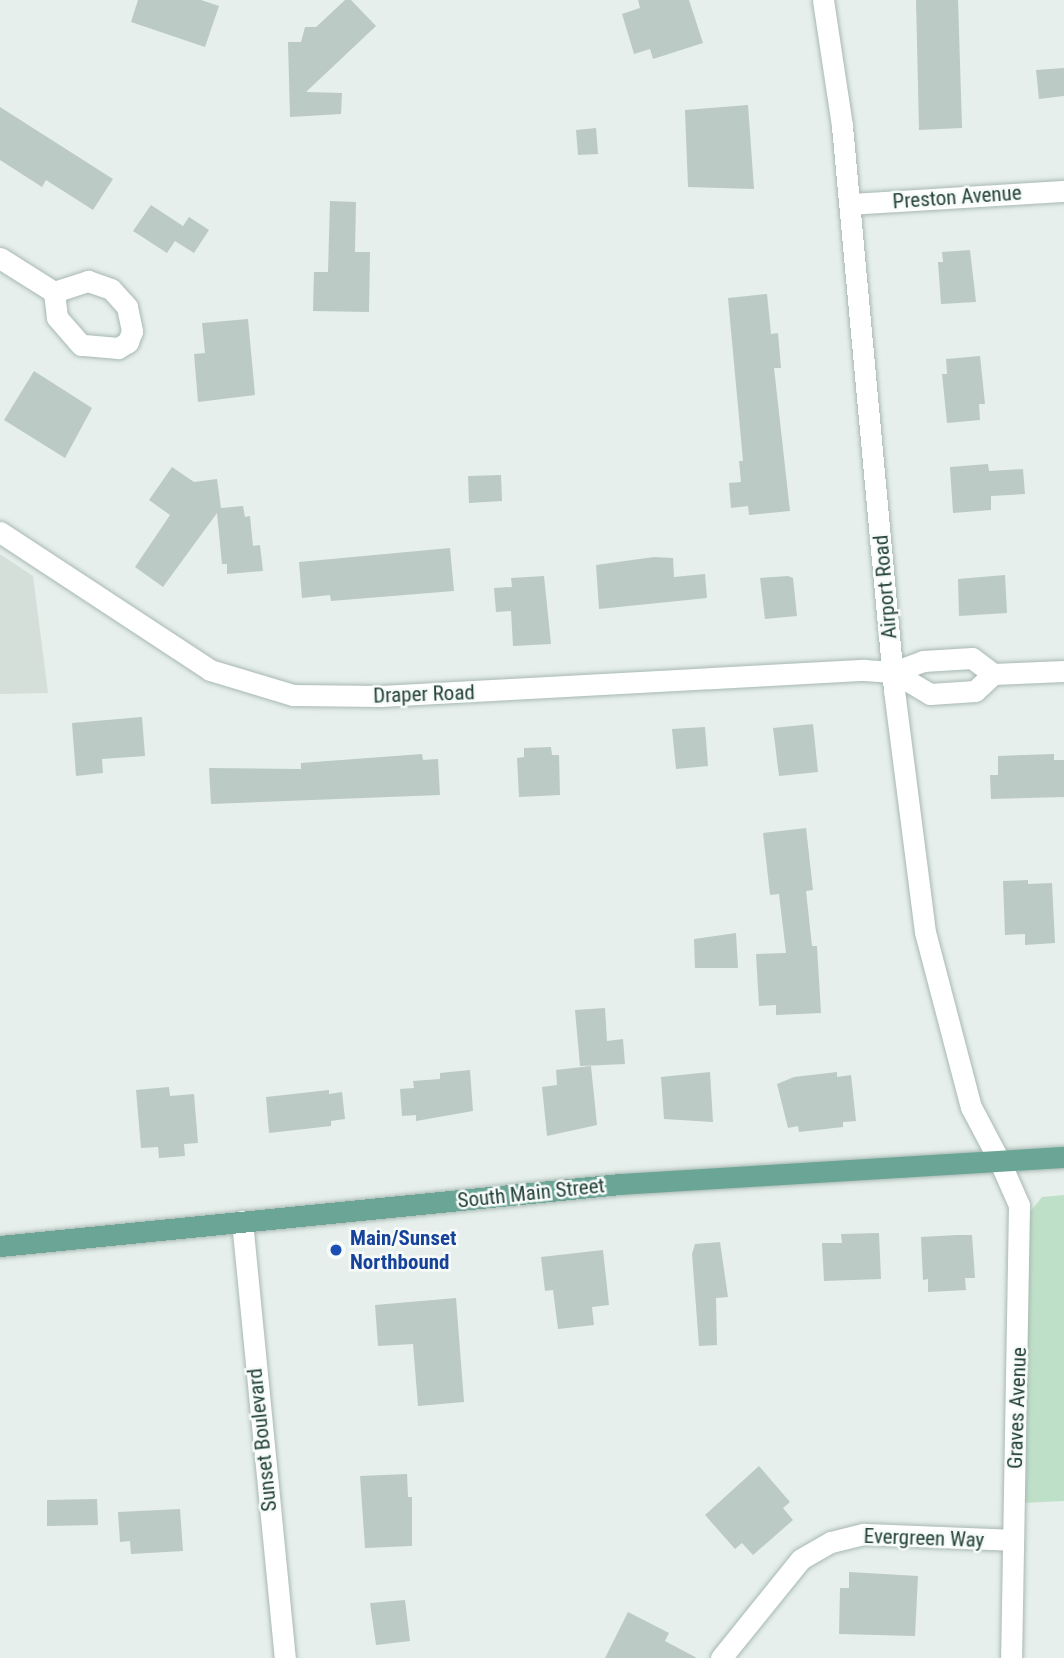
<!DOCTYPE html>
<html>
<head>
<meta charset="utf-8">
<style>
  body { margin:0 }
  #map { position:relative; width:1064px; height:1658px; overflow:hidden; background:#e6efeb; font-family:"Roboto Condensed",sans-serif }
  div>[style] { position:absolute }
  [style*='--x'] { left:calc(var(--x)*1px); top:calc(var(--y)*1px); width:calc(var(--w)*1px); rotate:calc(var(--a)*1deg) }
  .built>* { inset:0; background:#d4dfda }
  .green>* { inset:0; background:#bfe0c8 }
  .building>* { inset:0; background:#bbcac4 }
  .roads { filter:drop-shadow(0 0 2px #a8b8b2) drop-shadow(0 0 2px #a8b8b2) }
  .minor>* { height:21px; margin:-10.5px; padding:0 10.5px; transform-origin:10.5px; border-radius:10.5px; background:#fff }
  .tertiary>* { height:21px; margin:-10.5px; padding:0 10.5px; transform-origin:10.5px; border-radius:10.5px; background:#fff }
  .primary>* { height:21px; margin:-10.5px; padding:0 10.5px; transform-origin:10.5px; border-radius:10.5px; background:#6aa596 }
  .dots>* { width:19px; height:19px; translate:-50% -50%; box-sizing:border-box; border:4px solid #f7fbf9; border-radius:50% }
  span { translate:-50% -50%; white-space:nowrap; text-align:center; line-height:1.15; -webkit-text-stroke:5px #f7fbf9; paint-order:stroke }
  .street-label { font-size:21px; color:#24423a }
  .transit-label { font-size:21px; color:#164399; font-weight:700 }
  .left { translate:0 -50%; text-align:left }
</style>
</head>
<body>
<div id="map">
  <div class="built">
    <i style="clip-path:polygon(0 554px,33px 576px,48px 693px,0 694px)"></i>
  </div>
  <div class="green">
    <i style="clip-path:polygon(1064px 1195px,1064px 1501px,1022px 1503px,1030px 1212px,1042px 1197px)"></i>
  </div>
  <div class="building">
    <i style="clip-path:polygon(138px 0,201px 0,219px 6px,205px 47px,131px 22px)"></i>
    <i style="clip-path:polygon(345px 0,351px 0,376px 26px,306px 92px,342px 93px,341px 114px,290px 117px,288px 42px,301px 42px,305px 27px,316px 27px)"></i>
    <i style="clip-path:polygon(638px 0,689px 0,703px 43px,653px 59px,650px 49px,634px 54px,622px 14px,640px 8px)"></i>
    <i style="clip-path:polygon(916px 0,958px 0,962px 128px,919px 130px)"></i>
    <i style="clip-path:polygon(1064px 68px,1064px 96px,1039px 99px,1036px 70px)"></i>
    <i style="clip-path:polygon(748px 105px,754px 189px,688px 187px,685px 110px)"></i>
    <i style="clip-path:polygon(0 107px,113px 179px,93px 210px,46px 180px,42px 187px,0 160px)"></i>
    <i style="clip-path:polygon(596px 128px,598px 154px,578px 155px,576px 130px)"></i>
    <i style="clip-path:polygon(330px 201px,356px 202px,355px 252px,370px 252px,369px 312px,313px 311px,314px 272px,328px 272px)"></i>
    <i style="clip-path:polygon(151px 205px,183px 226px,189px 217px,209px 230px,194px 253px,175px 241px,167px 253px,133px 231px)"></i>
    <i style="clip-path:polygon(970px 250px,976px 302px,941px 304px,938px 262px,943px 262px,942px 252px)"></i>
    <i style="clip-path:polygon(767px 294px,771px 334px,778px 333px,781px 368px,774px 368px,790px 511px,749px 515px,748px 506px,731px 508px,729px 483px,741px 482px,739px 461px,743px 461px,728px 298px)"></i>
    <i style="clip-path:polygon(248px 319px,255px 395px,198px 402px,194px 354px,205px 353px,202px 323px)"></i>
    <i style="clip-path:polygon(980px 356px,985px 404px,979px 404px,980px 420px,947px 423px,942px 374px,947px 374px,946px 359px)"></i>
    <i style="clip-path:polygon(34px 371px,92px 408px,65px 458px,4px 420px)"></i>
    <i style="clip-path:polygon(988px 464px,989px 471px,1023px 469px,1025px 494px,991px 496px,991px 510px,953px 513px,950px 467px)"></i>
    <i style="clip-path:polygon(172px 467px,194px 482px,217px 479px,221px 508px,243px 506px,245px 517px,250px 516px,253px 546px,260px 545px,263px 571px,227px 574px,227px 564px,222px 564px,217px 513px,163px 587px,135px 567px,170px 515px,149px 500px)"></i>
    <i style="clip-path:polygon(501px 475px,502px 501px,469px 503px,468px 476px)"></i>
    <i style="clip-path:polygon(450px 548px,454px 591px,331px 601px,330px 595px,302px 598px,299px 562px)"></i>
    <i style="clip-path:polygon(654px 557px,673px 558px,674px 577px,705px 574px,707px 598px,599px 609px,596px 565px)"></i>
    <i style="clip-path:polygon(1005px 575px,1007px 613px,959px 616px,958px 579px)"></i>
    <i style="clip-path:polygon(544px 576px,551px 644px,513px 646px,511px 611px,496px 612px,494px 588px,512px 587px,511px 578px)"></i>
    <i style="clip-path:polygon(788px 576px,793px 578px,797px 616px,765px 619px,760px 578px)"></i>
    <i style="clip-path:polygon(142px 717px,145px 756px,102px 759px,103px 773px,76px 776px,72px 723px)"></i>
    <i style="clip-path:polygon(813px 724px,818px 772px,779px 776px,773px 728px)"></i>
    <i style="clip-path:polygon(705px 727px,708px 766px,676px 769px,672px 729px)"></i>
    <i style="clip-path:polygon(551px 747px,552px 755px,559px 755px,560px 795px,519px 797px,517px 758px,524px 757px,524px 748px)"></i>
    <i style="clip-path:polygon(422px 754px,423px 760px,438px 759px,440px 795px,211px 804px,209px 768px,301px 769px,301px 763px)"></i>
    <i style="clip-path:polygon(1054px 754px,1054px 760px,1064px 760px,1064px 797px,991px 799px,990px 775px,998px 775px,998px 756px)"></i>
    <i style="clip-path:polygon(806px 828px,813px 890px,806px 891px,812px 946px,817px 946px,821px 1013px,776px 1015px,776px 1005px,759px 1006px,756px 954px,786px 953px,779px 894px,770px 895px,763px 833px)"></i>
    <i style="clip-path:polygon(1028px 880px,1028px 884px,1052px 883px,1055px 943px,1025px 945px,1025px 934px,1005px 935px,1003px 881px)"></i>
    <i style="clip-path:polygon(736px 933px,738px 968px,695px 968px,694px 939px)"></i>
    <i style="clip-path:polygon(605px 1008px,607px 1041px,623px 1039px,625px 1064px,580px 1066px,575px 1010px)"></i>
    <i style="clip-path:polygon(591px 1066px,597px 1125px,547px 1136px,542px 1087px,557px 1085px,556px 1070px)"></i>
    <i style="clip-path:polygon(470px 1070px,473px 1111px,416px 1121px,416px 1115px,402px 1116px,400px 1089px,414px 1088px,413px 1081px,440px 1079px,440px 1073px)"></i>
    <i style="clip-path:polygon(710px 1072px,713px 1122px,664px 1119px,661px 1077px)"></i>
    <i style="clip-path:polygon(837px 1072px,837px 1077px,851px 1075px,856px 1121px,843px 1122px,843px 1127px,799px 1132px,798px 1126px,788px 1128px,777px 1084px,794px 1077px)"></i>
    <i style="clip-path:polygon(169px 1087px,170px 1096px,194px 1094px,198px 1143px,184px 1144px,185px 1156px,159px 1158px,158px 1147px,141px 1148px,136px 1090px)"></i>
    <i style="clip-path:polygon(329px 1090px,329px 1094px,342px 1092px,345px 1119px,331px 1121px,331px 1126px,269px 1133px,266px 1097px)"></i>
    <i style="clip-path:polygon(879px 1233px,881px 1279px,824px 1281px,822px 1243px,842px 1243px,841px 1234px)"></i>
    <i style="clip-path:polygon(957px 1235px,972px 1235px,975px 1278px,965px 1278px,966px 1290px,928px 1292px,928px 1279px,923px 1280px,921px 1237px)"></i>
    <i style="clip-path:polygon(720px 1242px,728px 1297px,716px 1298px,717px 1345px,699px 1346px,692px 1254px,695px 1244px)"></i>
    <i style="clip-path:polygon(603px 1250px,609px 1305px,592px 1307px,594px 1325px,558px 1329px,553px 1290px,545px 1291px,541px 1257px)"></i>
    <i style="clip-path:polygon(456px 1298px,464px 1402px,418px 1406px,413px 1344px,378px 1346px,375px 1305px)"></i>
    <i style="clip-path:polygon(759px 1466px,790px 1502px,783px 1508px,793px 1520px,753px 1555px,742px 1543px,735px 1549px,705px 1515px)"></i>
    <i style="clip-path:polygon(407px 1474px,408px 1497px,412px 1497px,412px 1546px,365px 1548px,360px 1476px)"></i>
    <i style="clip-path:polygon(97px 1499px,98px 1525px,47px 1526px,47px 1500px)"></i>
    <i style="clip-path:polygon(180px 1509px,183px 1551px,131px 1554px,130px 1541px,120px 1542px,118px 1512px)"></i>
    <i style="clip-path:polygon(849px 1572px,918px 1576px,915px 1636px,839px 1634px,840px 1588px,849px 1588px)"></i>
    <i style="clip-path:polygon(405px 1600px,410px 1641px,376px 1645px,370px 1603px)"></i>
    <i style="clip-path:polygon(628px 1612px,669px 1633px,665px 1641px,697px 1658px,605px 1658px)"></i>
  </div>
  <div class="roads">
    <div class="minor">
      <i style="--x:850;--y:204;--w:214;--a:-3.5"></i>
      <i style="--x:0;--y:258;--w:64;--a:32.2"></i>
      <i style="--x:88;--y:281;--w:24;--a:19"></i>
      <i style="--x:111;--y:289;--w:24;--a:48"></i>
      <i style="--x:127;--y:307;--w:25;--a:78"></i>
      <i style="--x:132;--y:331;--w:12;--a:110"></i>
      <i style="--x:128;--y:342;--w:12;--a:149"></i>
      <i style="--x:118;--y:348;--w:37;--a:-175"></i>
      <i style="--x:81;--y:345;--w:37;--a:-131"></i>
      <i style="--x:57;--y:317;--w:25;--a:-97"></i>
      <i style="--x:54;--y:292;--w:36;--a:-18"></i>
      <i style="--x:0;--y:532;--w:251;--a:33.3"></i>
      <i style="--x:210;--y:670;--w:87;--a:16.8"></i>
      <i style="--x:293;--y:695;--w:88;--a:0.7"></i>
      <i style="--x:381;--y:696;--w:484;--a:-3.1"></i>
      <i style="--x:864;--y:670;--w:29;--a:4"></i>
      <i style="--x:1000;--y:1162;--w:47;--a:66.2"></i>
      <i style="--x:1019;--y:1205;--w:453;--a:91"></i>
      <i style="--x:242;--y:1221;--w:439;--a:84.4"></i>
      <i style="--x:721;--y:1658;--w:127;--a:-51.1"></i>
      <i style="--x:801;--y:1559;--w:34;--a:-30"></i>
      <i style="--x:831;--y:1542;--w:34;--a:-14"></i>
      <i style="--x:864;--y:1534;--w:148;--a:2.3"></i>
    </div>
    <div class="tertiary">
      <i style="--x:823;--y:0;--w:127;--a:81.4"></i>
      <i style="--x:842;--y:126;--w:566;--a:84.73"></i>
      <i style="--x:894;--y:690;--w:244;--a:82.7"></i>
      <i style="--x:925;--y:932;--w:181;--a:75.3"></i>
      <i style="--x:971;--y:1107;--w:62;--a:62.2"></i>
      <i style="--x:893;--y:672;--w:43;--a:30.7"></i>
      <i style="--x:930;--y:694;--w:45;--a:-3.8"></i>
      <i style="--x:975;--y:691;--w:25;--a:-43"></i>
      <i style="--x:993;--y:674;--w:71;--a:-2.4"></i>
      <i style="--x:893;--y:672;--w:32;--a:-20"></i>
      <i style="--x:923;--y:661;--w:49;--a:-3.5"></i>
      <i style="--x:972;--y:658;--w:26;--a:37"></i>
    </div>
    <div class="primary">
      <i style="--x:0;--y:1246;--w:623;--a:-5.71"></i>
      <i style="--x:620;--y:1184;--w:445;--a:-3.5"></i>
    </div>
  </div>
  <div class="dots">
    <i style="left:336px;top:1250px;background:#1a4fb4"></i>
  </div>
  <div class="street-label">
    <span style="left:957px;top:197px;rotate:-4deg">Preston Avenue</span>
    <span style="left:885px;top:587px;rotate:-95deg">Airport Road</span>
    <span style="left:424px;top:694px;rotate:-2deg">Draper Road</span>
    <span style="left:531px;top:1193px;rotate:-6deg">South Main Street</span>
    <span style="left:1017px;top:1408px;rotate:-88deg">Graves Avenue</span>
    <span style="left:262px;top:1440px;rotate:-96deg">Sunset Boulevard</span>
    <span style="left:924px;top:1538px;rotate:2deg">Evergreen Way</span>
  </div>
  <div class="transit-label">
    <span class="left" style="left:350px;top:1250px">Main/Sunset<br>Northbound</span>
  </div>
</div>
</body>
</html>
